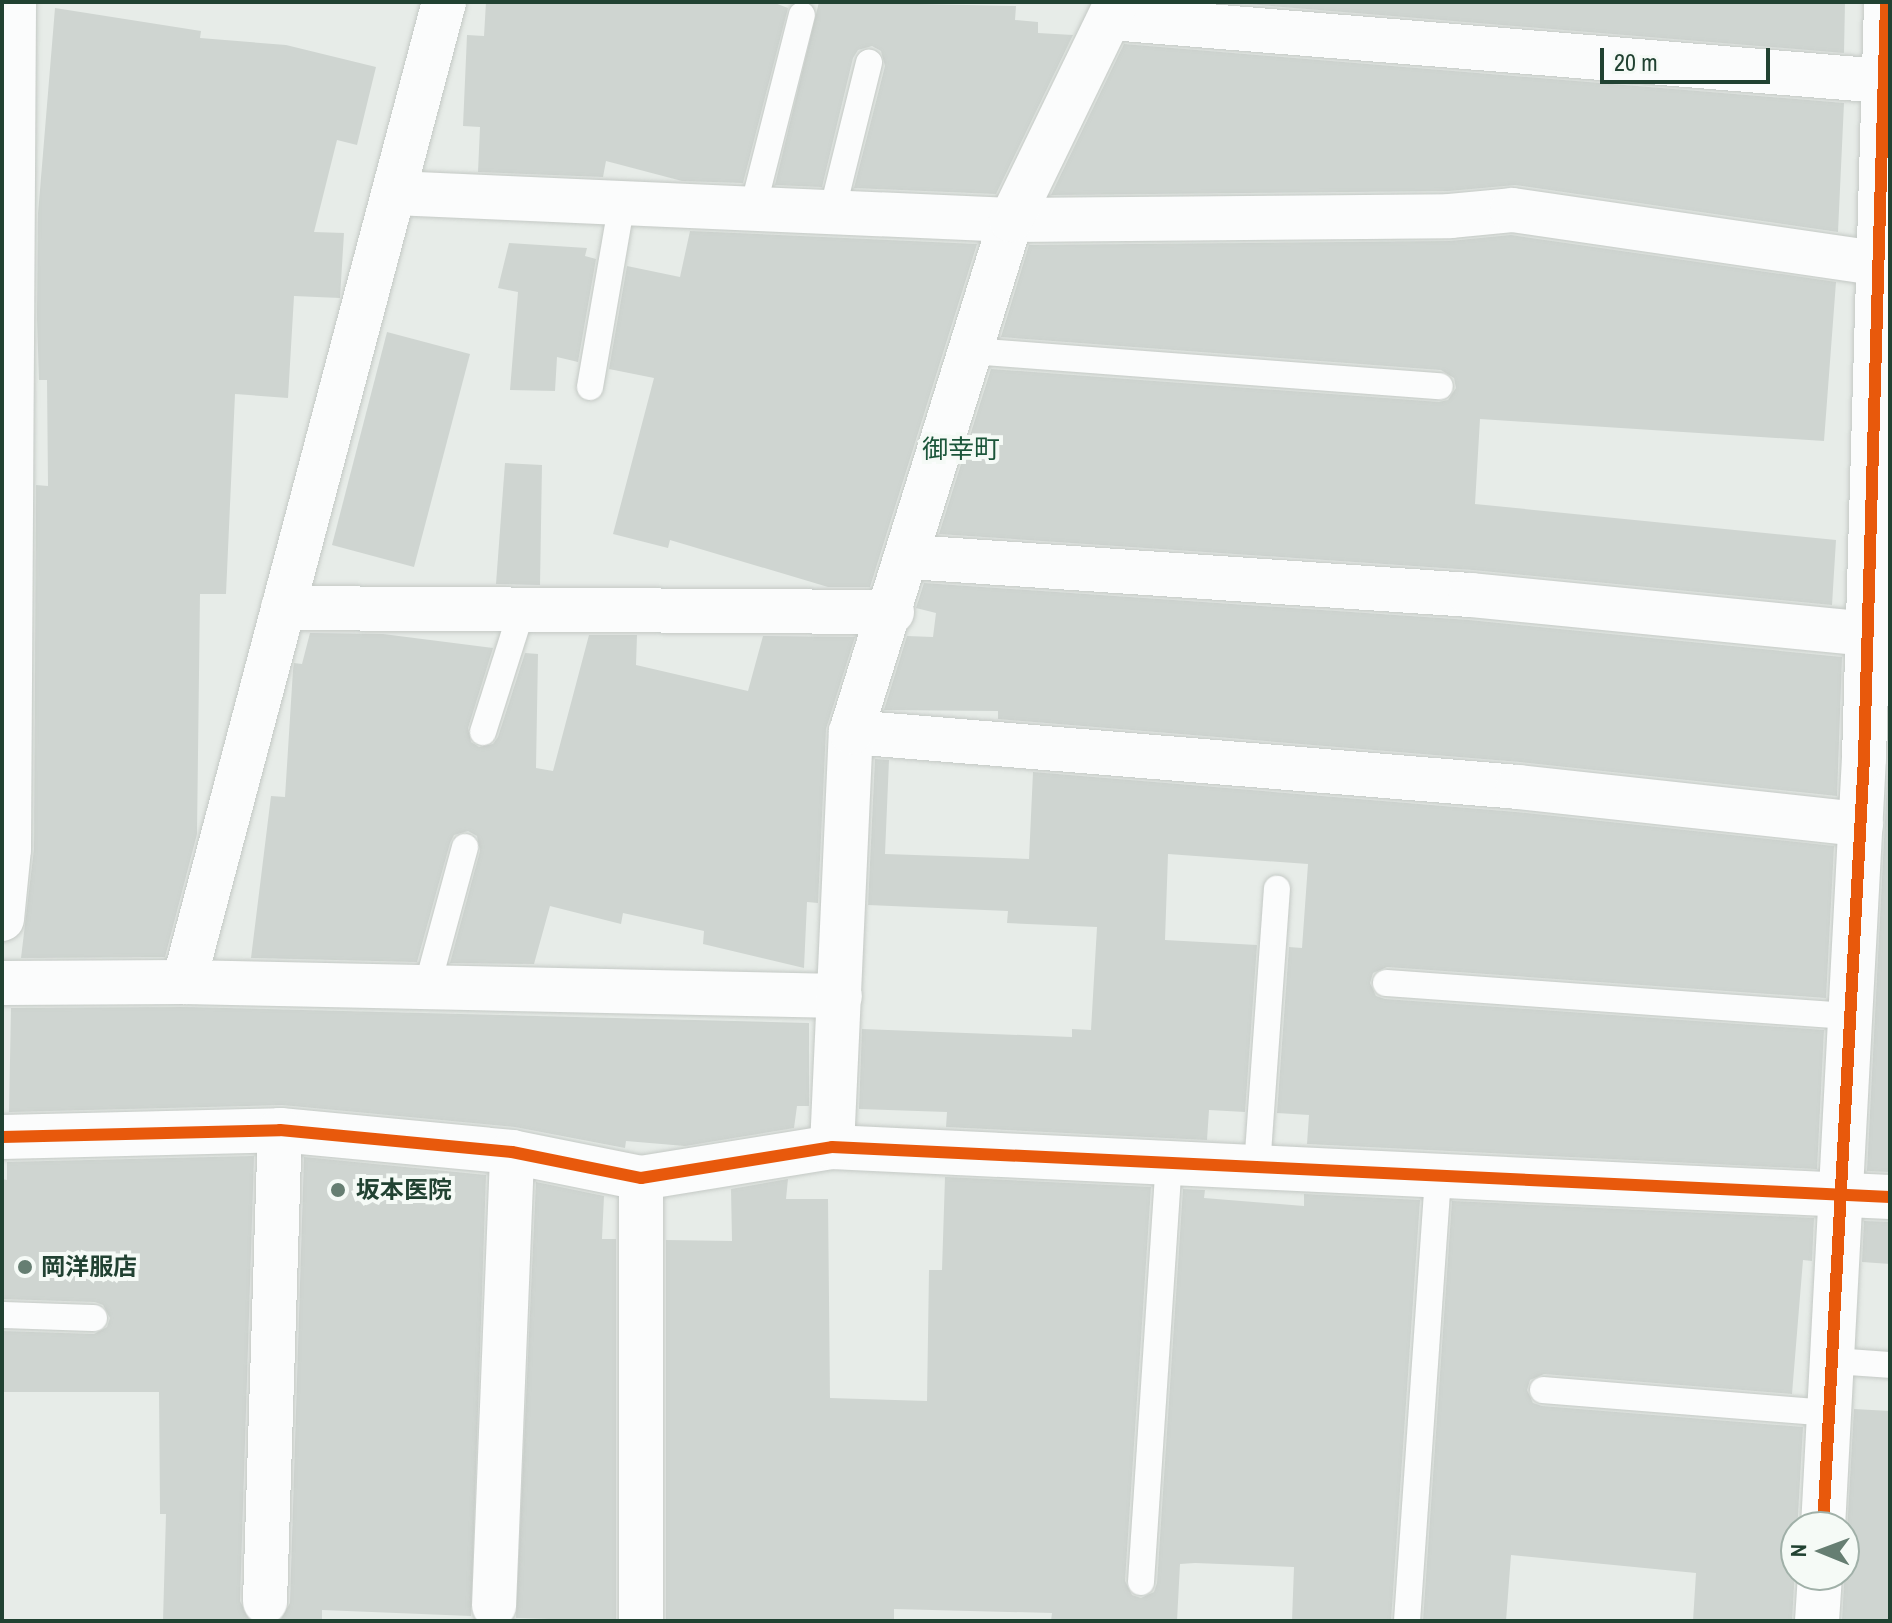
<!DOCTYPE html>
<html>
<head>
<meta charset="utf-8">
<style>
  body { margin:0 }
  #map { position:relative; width:1892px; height:1623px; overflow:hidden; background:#e7ece8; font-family:"Archivo Narrow","Noto Sans JP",sans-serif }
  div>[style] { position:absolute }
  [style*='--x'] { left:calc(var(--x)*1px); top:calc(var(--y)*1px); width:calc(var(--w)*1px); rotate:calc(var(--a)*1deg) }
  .building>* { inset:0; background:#cfd5d1 }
  .roads { filter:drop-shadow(0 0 2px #c4c9c5) drop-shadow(0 0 2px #c4c9c5) }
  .lane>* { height:26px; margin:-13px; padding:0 13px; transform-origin:13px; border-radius:13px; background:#fbfcfc }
  .street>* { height:44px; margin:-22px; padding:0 22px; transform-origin:22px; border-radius:22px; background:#fbfcfc }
  .cycleway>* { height:12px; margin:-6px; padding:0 6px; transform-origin:6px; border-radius:6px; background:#e8590c }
  .dots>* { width:22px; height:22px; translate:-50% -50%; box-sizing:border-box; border:4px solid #f5faf6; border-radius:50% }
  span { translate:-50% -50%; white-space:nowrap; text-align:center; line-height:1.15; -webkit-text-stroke:8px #f5faf6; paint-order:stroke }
  .poi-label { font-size:24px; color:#214232; font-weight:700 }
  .left { translate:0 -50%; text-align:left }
  .neighbourhood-label { font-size:26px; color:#1b563a }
  .frame { position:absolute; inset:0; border:4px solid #214232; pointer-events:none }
  .north { position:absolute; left:1780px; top:1511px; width:80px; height:80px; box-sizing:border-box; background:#f5faf6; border:2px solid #a0b0a8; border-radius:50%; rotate:271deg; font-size:22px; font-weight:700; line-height:32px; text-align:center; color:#214232 }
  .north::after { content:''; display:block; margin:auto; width:28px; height:36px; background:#667e72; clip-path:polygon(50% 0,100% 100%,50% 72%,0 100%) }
  .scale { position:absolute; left:1600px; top:48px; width:170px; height:36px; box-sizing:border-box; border:4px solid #214232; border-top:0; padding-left:10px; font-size:24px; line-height:28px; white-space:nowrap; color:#214232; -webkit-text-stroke:6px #f5faf6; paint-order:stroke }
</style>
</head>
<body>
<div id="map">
  <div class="building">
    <i style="clip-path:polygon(486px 2px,772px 2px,788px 8px,743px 183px,682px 181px,606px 161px,603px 177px,478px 172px,480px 127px,463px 126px,467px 35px,484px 36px)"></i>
    <i style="clip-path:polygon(819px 2px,1016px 6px,1015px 20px,1038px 22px,1038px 33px,1073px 35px,996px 194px,854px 188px,885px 66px,881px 51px,872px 46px,858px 50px,853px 58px,822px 187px,775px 185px)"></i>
    <i style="clip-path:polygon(1222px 2px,1845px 2px,1844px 53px)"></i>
    <i style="clip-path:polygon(55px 8px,201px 31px,200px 38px,286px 45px,376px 67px,357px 145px,337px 140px,314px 232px,344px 233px,340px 298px,294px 296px,288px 398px,235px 394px,226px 594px,200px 594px,197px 834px,165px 957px,21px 958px,34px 849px,36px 485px,48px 486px,47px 380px,39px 380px,37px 320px,38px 214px)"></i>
    <i style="clip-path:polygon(1124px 44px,1844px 103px,1838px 232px,1515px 185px,1449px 191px,1051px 195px)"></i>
    <i style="clip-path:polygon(690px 231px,977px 244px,870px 587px,828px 587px,670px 540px,668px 548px,613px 534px,654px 378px,609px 369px,627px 266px,680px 277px)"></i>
    <i style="clip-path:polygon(1511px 235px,1836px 282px,1824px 441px,1480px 419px,1475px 504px,1836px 540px,1832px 605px,1473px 570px,939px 534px,991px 369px,1439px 402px,1448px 400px,1456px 388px,1454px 378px,1441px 370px,1001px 337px,1029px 245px,1450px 241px)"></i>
    <i style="clip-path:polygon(509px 243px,587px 248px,585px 256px,596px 259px,578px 362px,557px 357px,555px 391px,510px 390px,518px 292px,498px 288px)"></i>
    <i style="clip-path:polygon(387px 332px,470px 354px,414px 567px,332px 545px)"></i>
    <i style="clip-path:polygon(505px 463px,542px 465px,540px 585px,496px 584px)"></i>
    <i style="clip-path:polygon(924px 583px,1469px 620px,1842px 657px,1837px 796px,1520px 762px,998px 719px,998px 711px,884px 710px,907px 636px,933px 637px,936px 613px,916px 608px)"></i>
    <i style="clip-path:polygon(310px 633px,383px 634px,493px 648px,468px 728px,471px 742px,479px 747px,493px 744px,498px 737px,525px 653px,538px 654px,536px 768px,553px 771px,589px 635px,637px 635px,636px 665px,748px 691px,763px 636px,855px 637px,826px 729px,818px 903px,807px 902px,804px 968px,703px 944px,704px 931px,623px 913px,621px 924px,550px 906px,534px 964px,450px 963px,480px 851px,477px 836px,468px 831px,454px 835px,450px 843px,417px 962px,251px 958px,271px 796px,285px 797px,293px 670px,294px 663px,302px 664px)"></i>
    <i style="clip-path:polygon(1890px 724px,1890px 1172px,1867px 1171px)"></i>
    <i style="clip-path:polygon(875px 759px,889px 760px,885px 854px,1029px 859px,1033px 772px,1516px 812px,1834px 846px,1826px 998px,1387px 967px,1373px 973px,1370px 983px,1376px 996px,1385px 999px,1824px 1030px,1817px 1169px,1307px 1144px,1309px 1115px,1277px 1113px,1289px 947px,1302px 948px,1308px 864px,1168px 854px,1165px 940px,1257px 945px,1245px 1112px,1209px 1110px,1207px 1140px,946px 1127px,947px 1112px,859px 1109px,862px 1029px,1072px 1037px,1072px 1029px,1091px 1030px,1097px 927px,1007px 923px,1008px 911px,868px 905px)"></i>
    <i style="clip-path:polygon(184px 1007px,809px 1023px,809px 1106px,797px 1106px,794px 1128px,685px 1146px,626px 1141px,625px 1148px,515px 1127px,282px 1105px,9px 1112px,11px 1008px)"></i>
    <i style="clip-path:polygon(254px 1156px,240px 1601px,250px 1621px,163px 1621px,166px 1514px,160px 1514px,159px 1392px,2px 1392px,2px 1331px,94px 1334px,107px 1327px,110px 1318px,103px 1305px,95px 1302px,2px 1299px,2px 1179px,7px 1180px,7px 1162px)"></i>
    <i style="clip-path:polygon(304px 1157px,486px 1175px,471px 1616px,322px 1610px,322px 1621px,280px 1621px,290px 1603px)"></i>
    <i style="clip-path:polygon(945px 1177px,1151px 1187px,1125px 1581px,1132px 1595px,1141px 1598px,1154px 1592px,1157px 1583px,1183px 1189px,1205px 1190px,1204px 1198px,1304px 1206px,1304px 1194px,1420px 1200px,1391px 1621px,1292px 1621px,1294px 1567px,1195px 1563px,1180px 1564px,1177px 1621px,1051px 1621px,1052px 1613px,894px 1609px,894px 1621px,666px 1621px,666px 1240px,732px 1241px,731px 1189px,788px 1179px,786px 1199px,828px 1199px,830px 1398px,927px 1401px,929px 1270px,942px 1270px)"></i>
    <i style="clip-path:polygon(536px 1182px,604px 1196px,602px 1239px,616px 1239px,616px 1621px,516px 1618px)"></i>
    <i style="clip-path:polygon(1452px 1201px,1814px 1218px,1812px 1261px,1803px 1260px,1792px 1394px,1544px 1374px,1530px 1380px,1527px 1390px,1533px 1403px,1542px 1406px,1803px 1427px,1792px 1621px,1693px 1621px,1696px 1573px,1511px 1555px,1506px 1621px,1423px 1621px)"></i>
    <i style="clip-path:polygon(1864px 1221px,1890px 1222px,1890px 1264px,1862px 1262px)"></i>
    <i style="clip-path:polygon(1854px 1409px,1890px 1411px,1890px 1621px,1842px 1621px)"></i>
  </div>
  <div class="roads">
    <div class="lane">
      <i style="--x:753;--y:208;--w:199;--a:-75.8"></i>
      <i style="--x:832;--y:212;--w:154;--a:-76.1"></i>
      <i style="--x:971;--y:351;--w:470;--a:4.3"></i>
      <i style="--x:590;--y:387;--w:188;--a:-80.2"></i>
      <i style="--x:483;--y:732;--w:129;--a:-72.4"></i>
      <i style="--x:1386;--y:983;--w:467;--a:4.1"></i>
      <i style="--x:427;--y:987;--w:145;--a:-74.8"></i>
      <i style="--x:1257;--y:1167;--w:279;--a:-85.9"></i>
      <i style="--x:2;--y:1315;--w:92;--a:1.9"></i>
      <i style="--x:1833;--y:1361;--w:57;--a:4"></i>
      <i style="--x:1543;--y:1390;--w:288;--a:4.6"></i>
      <i style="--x:1141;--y:1582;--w:420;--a:-86.2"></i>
      <i style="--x:1407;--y:1621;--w:446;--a:-86"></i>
    </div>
    <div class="street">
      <i style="--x:1111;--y:18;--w:775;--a:4.67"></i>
      <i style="--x:394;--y:193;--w:618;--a:2.51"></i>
      <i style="--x:1011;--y:220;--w:439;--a:-0.5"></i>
      <i style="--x:1450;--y:216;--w:62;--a:-5.5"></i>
      <i style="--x:1512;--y:210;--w:382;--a:8.3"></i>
      <i style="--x:910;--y:557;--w:562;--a:3.88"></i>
      <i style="--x:1471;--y:595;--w:398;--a:5.6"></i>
      <i style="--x:283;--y:608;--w:609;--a:0.38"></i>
      <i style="--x:851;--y:732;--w:669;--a:4.71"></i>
      <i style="--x:1518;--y:787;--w:345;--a:6.2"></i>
      <i style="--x:2;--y:919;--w:70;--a:-84.3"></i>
      <i style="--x:9;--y:849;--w:847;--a:-89.66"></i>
      <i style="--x:184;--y:982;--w:1014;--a:-75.14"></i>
      <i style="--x:2;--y:983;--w:182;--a:-0.3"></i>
      <i style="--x:184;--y:982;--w:656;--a:1.22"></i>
      <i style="--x:2;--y:1137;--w:278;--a:-1.4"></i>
      <i style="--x:280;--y:1130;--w:233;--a:5.4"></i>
      <i style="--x:512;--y:1152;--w:132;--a:11.4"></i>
      <i style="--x:641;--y:1178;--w:193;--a:-9.2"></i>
      <i style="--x:832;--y:1147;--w:1059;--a:2.71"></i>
      <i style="--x:832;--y:1147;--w:415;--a:-87.4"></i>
      <i style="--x:851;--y:732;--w:536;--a:-72.65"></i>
      <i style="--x:1011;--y:220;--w:242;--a:-64.1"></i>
      <i style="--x:641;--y:1178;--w:443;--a:90"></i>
      <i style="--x:1823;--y:1527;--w:770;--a:-86.95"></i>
      <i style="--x:1864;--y:758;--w:756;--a:-88.33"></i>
      <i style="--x:265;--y:1602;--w:472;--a:-88.2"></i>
      <i style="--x:494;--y:1606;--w:454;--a:-87.7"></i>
      <i style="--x:1817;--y:1621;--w:46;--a:-86.3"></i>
    </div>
  </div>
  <div class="cycleway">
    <i style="--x:2;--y:1137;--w:278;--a:-1.4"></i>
    <i style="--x:280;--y:1130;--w:233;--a:5.4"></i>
    <i style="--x:512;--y:1152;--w:132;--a:11.4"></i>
    <i style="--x:641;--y:1178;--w:193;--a:-9.2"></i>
    <i style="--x:832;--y:1147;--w:1059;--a:2.71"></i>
    <i style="--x:1823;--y:1527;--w:770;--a:-86.95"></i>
    <i style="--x:1864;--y:758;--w:756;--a:-88.33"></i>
  </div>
  <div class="dots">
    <i style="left:338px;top:1190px;background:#667e72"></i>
    <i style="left:25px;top:1267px;background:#667e72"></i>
  </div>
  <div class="poi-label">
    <span class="left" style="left:356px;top:1190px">坂本医院</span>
    <span class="left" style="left:41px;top:1267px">岡洋服店</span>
  </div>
  <div class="neighbourhood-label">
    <span style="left:961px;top:449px">御幸町</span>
  </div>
  <div class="frame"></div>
  <div class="north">N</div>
  <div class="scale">20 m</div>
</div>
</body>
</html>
